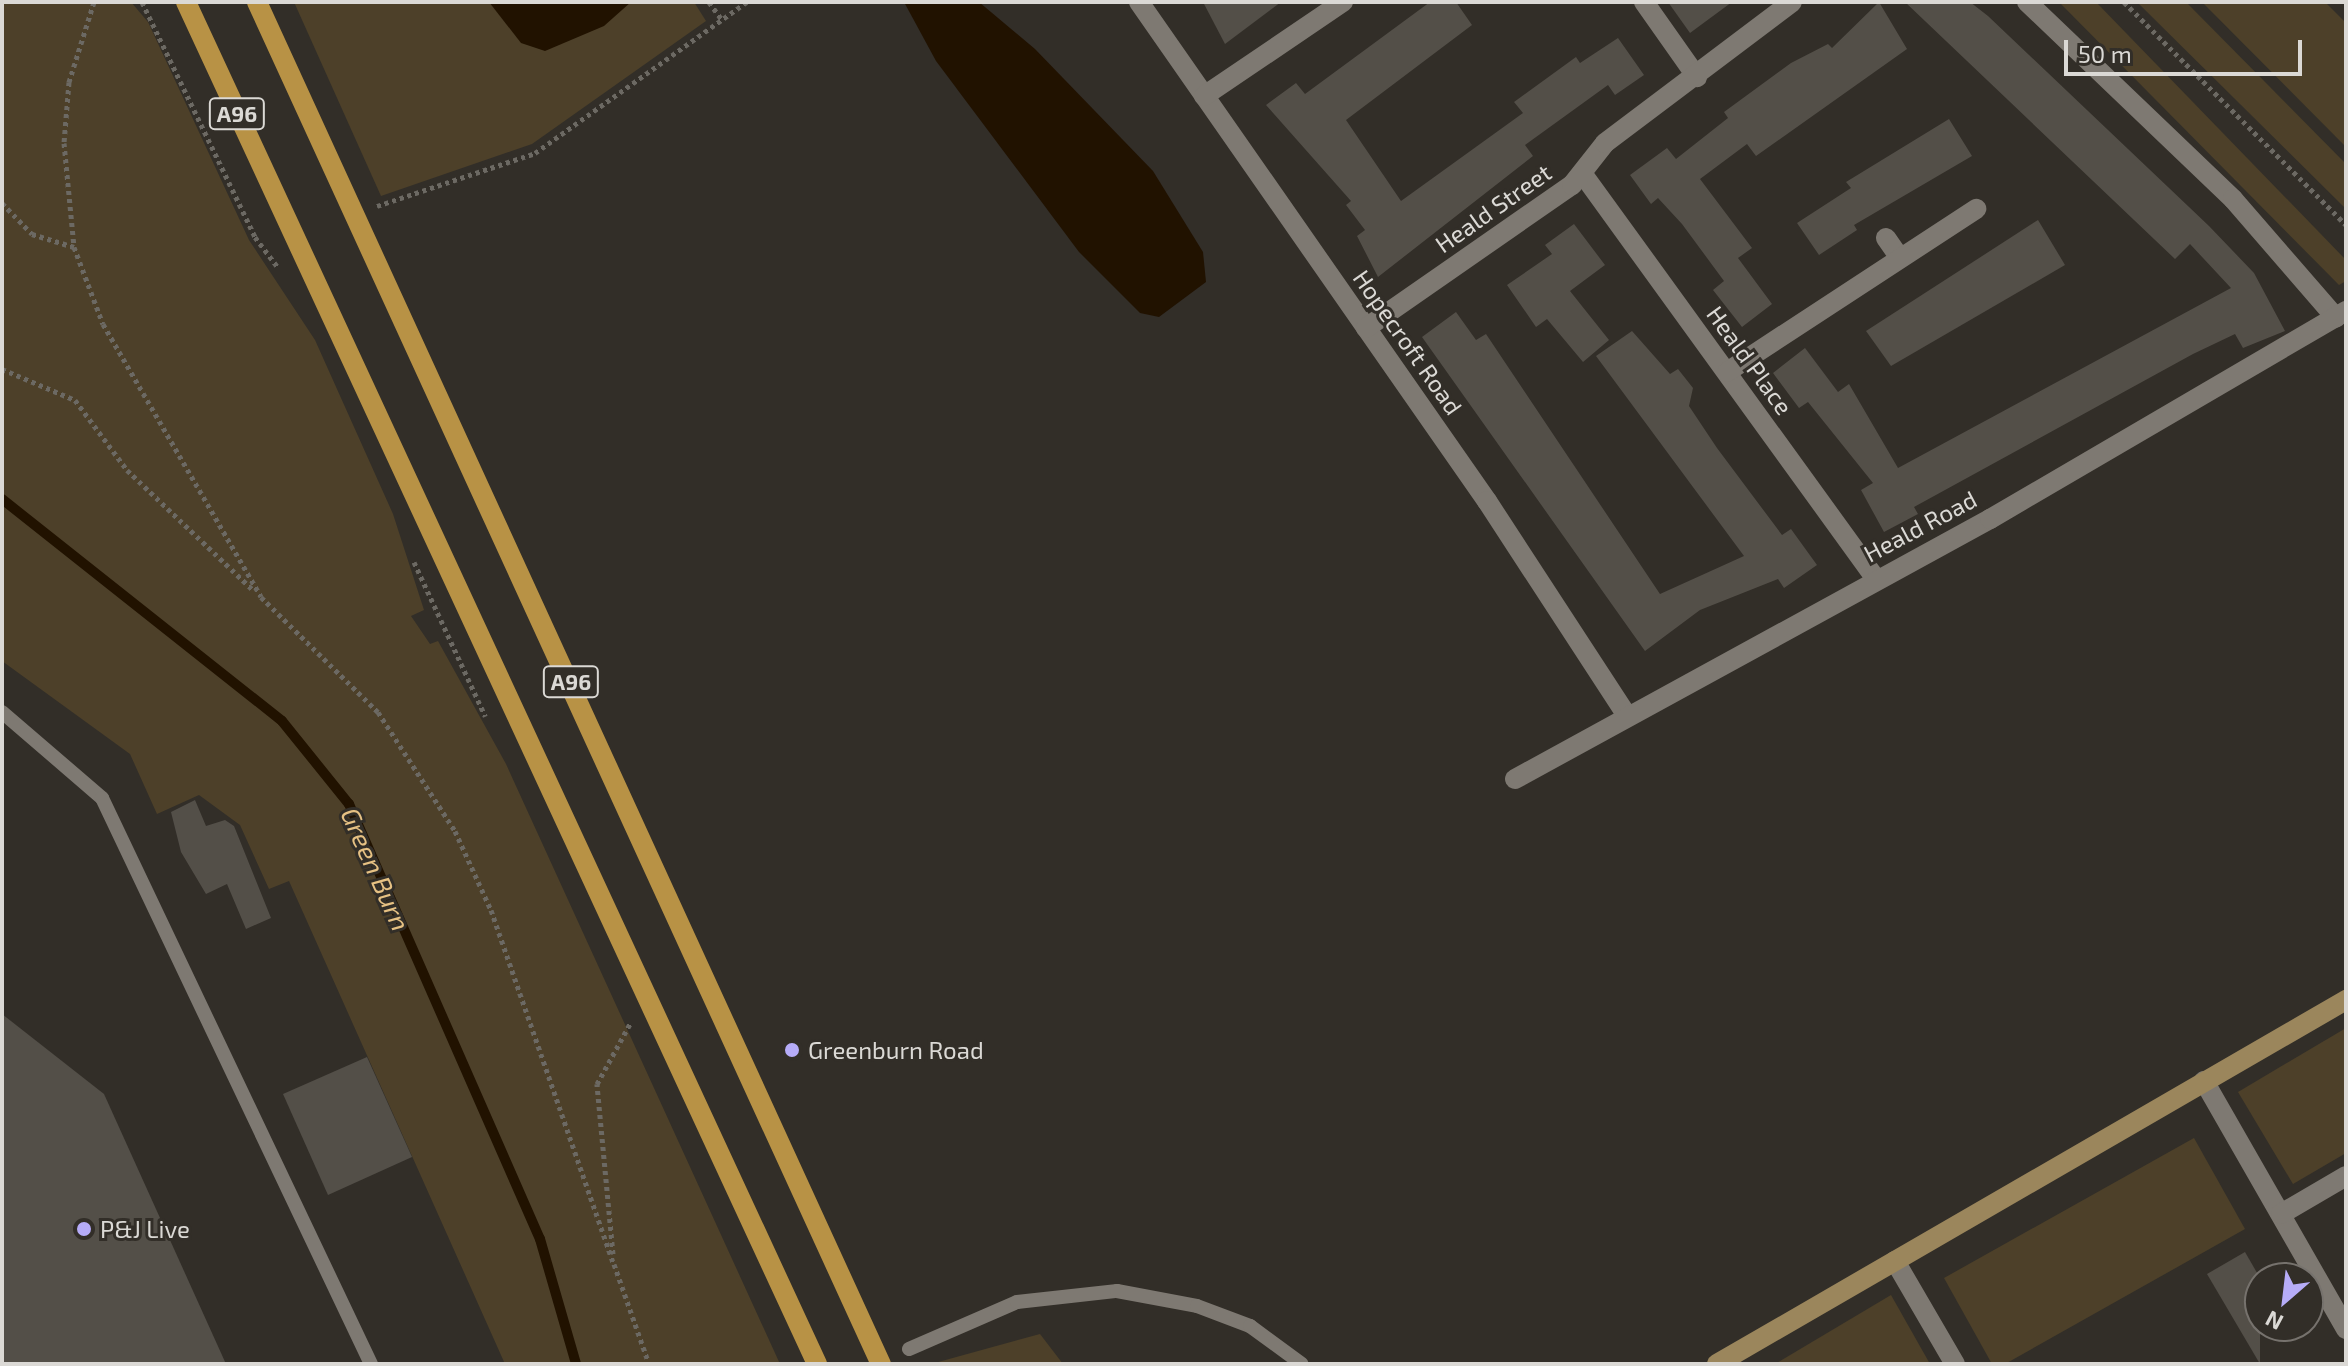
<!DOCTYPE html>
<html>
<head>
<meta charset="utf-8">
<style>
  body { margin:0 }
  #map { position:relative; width:2348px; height:1366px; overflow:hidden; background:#322e28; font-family:"Exo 2",sans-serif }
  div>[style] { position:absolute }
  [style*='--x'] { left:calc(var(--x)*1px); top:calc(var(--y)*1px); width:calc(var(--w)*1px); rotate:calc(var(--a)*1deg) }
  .green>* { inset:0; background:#4d4029 }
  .water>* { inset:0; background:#211200 }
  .stream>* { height:10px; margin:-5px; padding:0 5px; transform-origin:5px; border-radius:5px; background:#211200 }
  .building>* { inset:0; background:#534f48 }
  .path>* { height:5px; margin-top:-2.5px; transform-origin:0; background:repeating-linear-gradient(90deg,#6c6963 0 4px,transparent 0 8px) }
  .lane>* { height:14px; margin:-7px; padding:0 7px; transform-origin:7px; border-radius:7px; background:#7e7972 }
  .street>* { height:20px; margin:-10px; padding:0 10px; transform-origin:10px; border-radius:10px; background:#7e7972 }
  .secondary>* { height:20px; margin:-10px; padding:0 10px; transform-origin:10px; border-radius:10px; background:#9b865c }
  .primary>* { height:20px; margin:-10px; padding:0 10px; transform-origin:10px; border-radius:10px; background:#b89245 }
  .dots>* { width:22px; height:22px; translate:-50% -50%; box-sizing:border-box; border:4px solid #322e28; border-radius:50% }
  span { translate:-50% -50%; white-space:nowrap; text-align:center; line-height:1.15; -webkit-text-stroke:6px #322e28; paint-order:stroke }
  .shield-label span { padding:2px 6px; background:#322e28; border:2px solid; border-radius:6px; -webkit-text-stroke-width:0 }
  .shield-label { font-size:22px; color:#dbd9d5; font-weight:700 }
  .street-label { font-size:24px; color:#dbd9d5 }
  .poi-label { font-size:24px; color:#dbd9d5 }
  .left { translate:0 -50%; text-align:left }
  .water-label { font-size:26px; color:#e6c183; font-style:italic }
  .frame { position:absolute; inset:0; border:4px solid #dbd9d5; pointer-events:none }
  .north { position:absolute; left:2244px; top:1262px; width:80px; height:80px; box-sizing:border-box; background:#322e28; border:2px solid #76726d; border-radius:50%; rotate:208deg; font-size:22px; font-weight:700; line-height:32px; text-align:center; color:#dbd9d5 }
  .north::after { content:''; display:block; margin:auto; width:28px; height:36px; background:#b6acf8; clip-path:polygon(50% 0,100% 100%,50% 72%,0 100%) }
  .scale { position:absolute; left:2064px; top:40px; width:238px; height:36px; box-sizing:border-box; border:4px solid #dbd9d5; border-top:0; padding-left:10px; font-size:24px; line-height:28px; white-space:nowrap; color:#dbd9d5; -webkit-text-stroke:6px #322e28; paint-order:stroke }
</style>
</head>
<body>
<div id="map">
  <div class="green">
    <i style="clip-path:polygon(2px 2px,131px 2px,148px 22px,249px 240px,315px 340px,393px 514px,424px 610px,411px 616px,430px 644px,438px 641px,506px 764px,780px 1364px,505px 1364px,289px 881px,269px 889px,240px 825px,199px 795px,157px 814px,130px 754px,2px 661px)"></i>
    <i style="clip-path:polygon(294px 2px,694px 2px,706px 21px,532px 144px,381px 196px)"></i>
    <i style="clip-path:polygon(2059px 2px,2096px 2px,2346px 260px,2346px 281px,2339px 285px)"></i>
    <i style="clip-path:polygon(2137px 2px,2186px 2px,2346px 164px,2346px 209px)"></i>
    <i style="clip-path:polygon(2202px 2px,2325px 2px,2346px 23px,2346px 147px)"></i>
    <i style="clip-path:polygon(2346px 1028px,2346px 1153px,2293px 1184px,2238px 1092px)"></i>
    <i style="clip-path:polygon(2194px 1138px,2245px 1229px,2005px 1364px,1992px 1364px,1944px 1278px)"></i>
    <i style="clip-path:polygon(1891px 1295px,1930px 1364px,1775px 1364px)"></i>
    <i style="clip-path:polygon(1040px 1334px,1063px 1364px,931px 1364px)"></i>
  </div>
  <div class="water">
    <i style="clip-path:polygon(489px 2px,631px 2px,604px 26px,545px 51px,521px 43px)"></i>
    <i style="clip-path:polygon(904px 2px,979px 2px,1035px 49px,1153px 171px,1203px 252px,1206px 282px,1159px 317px,1140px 313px,1079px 252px,936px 61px)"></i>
  </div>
  <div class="stream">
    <i style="--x:2;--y:499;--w:357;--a:38.4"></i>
    <i style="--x:282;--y:721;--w:107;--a:51.1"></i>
    <i style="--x:349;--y:804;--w:475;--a:66.3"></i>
    <i style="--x:540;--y:1239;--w:130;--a:73.9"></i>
  </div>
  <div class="building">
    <i style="clip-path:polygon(1203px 2px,1281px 2px,1225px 44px)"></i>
    <i style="clip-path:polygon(1430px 2px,1456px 2px,1472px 25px,1346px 120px,1401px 201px,1523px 113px,1514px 102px,1576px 57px,1580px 63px,1618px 38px,1644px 75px,1615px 95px,1608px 85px,1525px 145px,1533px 156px,1378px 277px,1357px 236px,1365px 230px,1346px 205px,1351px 201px,1266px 105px,1296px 83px,1305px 94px)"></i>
    <i style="clip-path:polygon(1668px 2px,1732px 2px,1690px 33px)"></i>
    <i style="clip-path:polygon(1879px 2px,1907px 49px,1756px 156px,1747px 144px,1700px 179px,1752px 248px,1738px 258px,1772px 304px,1742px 327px,1713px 290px,1724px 281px,1682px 224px,1658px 198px,1651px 204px,1630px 175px,1667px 148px,1676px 159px,1728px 118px,1724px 112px,1791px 63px,1828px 44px,1832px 48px)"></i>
    <i style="clip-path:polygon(1905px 2px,1970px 2px,1988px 16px,2209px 226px,2254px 273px,2285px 331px,2243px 348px,2235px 334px,2193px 354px,1914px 507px,1918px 514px,1884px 532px,1861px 490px,1873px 483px,1808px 402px,1799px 408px,1773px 373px,1805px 348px,1838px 392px,1849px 384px,1898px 468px,2231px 288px,2190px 244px,2175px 259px)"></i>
    <i style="clip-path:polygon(1949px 119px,1972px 156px,1854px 225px,1857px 230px,1819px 255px,1797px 223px,1851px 188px,1846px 182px)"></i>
    <i style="clip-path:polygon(2038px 220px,2065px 265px,1891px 366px,1866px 331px)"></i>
    <i style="clip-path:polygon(1574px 224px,1605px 265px,1570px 291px,1609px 340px,1583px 362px,1547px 319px,1536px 327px,1507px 285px,1552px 254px,1545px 245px)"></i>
    <i style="clip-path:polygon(1456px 312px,1476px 340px,1486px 334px,1660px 594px,1744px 556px,1596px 356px,1632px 331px,1670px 374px,1678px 369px,1693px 388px,1689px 406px,1717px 448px,1782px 535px,1791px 529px,1817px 565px,1784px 588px,1778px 579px,1700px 610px,1645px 651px,1422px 337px)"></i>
    <i style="clip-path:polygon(195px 800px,206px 826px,225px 820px,234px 826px,271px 918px,246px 929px,227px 884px,206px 894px,181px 852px,171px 812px)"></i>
    <i style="clip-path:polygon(2px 1014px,104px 1094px,226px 1364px,2px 1364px)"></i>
    <i style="clip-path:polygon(367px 1057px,412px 1157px,328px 1195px,283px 1094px)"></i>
    <i style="clip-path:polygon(2245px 1252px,2260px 1278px,2260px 1364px,2207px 1274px)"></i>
  </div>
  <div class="path">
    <i style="--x:94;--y:2;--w:84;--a:107.4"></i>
    <i style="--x:69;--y:82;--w:61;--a:94.7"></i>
    <i style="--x:64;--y:143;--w:104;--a:84.5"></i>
    <i style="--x:74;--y:247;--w:82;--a:69.4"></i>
    <i style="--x:103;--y:324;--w:315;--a:59.9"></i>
    <i style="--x:261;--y:597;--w:164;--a:44.5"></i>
    <i style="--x:378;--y:712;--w:142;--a:57.1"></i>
    <i style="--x:455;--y:831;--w:87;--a:65.5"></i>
    <i style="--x:491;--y:910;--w:376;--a:70.9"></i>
    <i style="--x:142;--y:2;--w:261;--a:64.3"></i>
    <i style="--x:255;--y:237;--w:38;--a:53"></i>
    <i style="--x:709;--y:2;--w:22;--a:54"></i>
    <i style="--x:2124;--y:2;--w:315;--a:45.1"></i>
    <i style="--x:2;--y:203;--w:43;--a:45.9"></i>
    <i style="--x:32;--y:234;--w:44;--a:17.2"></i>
    <i style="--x:377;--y:206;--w:167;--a:-18.5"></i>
    <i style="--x:535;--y:153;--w:260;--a:-35.5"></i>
    <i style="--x:2;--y:369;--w:79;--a:23"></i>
    <i style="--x:75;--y:400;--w:87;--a:53.4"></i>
    <i style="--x:127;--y:470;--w:175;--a:43.6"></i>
    <i style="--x:414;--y:562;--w:170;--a:65.2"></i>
    <i style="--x:613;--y:1254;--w:171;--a:-95.4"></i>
    <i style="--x:597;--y:1084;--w:71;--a:-61.3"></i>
    <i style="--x:614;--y:1264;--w:106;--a:70.7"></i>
  </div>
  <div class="lane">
    <i style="--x:2;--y:712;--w:132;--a:40.7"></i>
    <i style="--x:102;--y:798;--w:627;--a:64.58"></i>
    <i style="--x:909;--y:1349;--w:118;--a:-23.5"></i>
    <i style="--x:1017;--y:1302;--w:101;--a:-6.3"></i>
    <i style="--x:1117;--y:1291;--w:81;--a:10.6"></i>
    <i style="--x:1197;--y:1306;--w:57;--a:20.7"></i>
    <i style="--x:1250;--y:1326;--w:64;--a:36.2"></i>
  </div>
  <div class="street">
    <i style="--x:1139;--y:2;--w:608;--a:55.11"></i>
    <i style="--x:1487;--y:501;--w:257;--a:56.9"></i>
    <i style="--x:1644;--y:2;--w:92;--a:54.8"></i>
    <i style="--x:2027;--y:2;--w:285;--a:43.7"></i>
    <i style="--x:2233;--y:199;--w:157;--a:49.1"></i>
    <i style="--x:1204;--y:96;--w:168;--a:-34.1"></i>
    <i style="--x:1582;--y:173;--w:501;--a:54.09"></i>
    <i style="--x:1886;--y:238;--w:24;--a:55"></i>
    <i style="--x:1366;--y:328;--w:251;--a:-34.8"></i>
    <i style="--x:1572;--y:185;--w:53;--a:-51.8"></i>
    <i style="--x:1605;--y:143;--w:234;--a:-37"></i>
    <i style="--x:1727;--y:372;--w:298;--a:-33.2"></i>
    <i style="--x:1515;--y:779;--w:542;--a:-28.69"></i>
    <i style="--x:1990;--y:519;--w:412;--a:-30.3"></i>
    <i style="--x:2204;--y:1081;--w:286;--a:60.2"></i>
    <i style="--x:2281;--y:1214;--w:75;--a:-30.3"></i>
    <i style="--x:1895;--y:1261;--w:119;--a:59.8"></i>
  </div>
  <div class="secondary">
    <i style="--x:1717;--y:1364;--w:727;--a:-30.06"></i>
  </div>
  <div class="primary">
    <i style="--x:186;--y:2;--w:1501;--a:65.14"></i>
    <i style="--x:257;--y:2;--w:1498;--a:65.39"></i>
  </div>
  <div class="dots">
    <i style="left:792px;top:1050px;background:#b6acf8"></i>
    <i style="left:84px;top:1229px;background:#b6acf8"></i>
  </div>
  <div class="shield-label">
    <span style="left:237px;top:114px">A96</span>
    <span style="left:571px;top:682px">A96</span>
  </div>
  <div class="street-label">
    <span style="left:1493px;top:208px;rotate:-35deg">Heald Street</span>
    <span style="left:1408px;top:342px;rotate:55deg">Hopecroft Road</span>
    <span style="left:1750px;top:360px;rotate:54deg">Heald Place</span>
    <span style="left:1920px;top:526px;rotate:-28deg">Heald Road</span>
  </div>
  <div class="poi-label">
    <span class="left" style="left:808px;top:1050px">Greenburn Road</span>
    <span class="left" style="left:100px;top:1229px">P&amp;J Live</span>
  </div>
  <div class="water-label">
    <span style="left:376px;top:869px;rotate:66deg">Green Burn</span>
  </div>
  <div class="frame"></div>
  <div class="north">N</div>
  <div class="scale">50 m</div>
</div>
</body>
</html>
